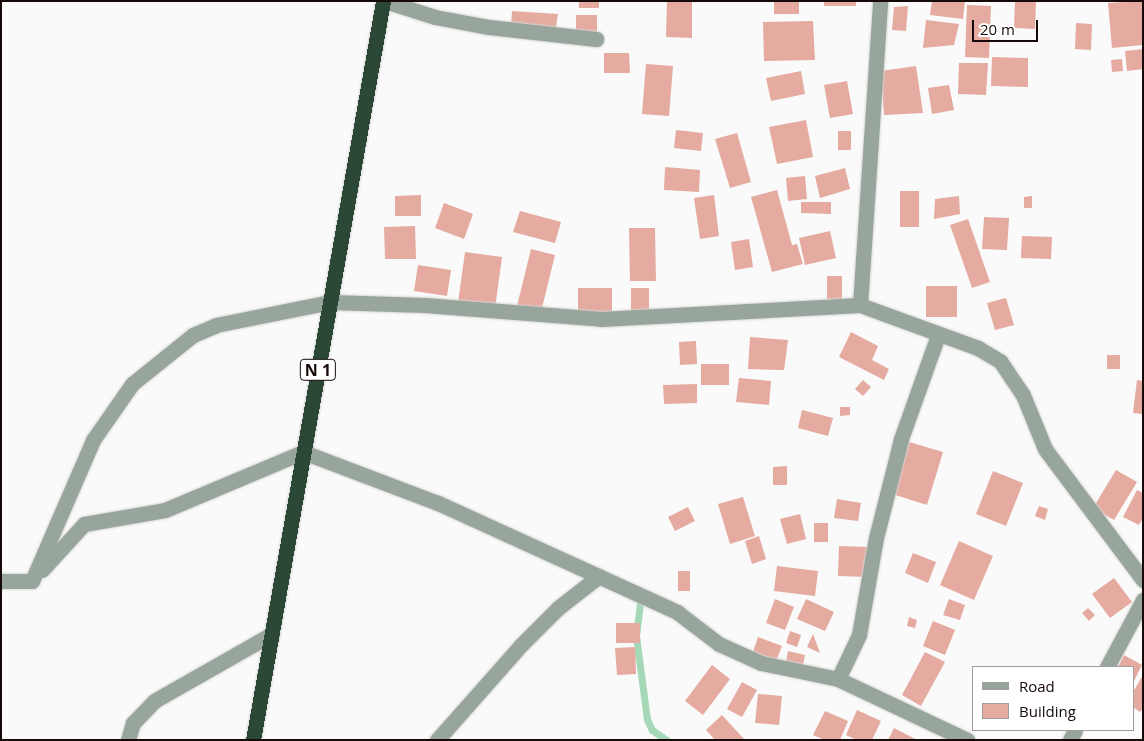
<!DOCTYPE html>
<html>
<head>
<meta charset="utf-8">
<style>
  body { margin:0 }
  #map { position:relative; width:1144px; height:741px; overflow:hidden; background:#fafafa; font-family:"Open Sans",sans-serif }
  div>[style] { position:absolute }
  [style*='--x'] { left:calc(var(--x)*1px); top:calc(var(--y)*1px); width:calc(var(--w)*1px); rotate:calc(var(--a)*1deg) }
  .stream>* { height:7px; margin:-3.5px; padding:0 3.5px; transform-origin:3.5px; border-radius:3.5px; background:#a4d8b6 }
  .building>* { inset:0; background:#e5aaa0 }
  .roads { filter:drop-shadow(0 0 1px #d6d4d3) drop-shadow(0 0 1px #d6d4d3) }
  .street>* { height:15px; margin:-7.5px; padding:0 7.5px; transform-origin:7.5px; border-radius:7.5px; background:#97a59c }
  .highway>* { height:15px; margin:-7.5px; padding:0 7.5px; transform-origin:7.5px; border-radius:7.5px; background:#2b4836 }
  span { translate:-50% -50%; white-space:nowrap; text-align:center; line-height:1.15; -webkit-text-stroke:4.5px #fff; paint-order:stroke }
  .shield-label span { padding:1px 4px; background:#fff; border:1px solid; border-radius:4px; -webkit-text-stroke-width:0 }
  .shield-label { font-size:16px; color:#160a08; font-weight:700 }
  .frame { position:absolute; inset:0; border:2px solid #160a08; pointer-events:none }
  .legend { position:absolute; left:972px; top:666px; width:162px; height:65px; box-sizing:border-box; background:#fff; border:1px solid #a29d9c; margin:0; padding:6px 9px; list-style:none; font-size:15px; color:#160a08 }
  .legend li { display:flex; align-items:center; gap:10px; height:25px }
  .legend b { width:25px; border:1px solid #a29d9c }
  .scale { position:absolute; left:972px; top:20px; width:66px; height:22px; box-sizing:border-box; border:2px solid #160a08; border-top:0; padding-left:6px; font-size:15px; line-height:18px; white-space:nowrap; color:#160a08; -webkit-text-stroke:4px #fff; paint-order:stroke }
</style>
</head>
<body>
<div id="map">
  <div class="stream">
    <i style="--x:641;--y:595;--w:41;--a:97"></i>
    <i style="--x:636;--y:636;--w:84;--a:82.5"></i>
    <i style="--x:647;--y:719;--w:12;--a:66"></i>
    <i style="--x:652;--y:730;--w:18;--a:34"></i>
  </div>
  <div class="building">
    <i style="clip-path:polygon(579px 1px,599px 1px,599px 8px,579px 8px)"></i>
    <i style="clip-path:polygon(667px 1px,692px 1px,692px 38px,666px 37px)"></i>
    <i style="clip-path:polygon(774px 1px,799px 1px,799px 14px,774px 14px)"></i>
    <i style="clip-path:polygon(824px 1px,856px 1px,856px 6px,824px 6px)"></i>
    <i style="clip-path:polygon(932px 1px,965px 1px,963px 19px,930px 15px)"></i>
    <i style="clip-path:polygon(1015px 1px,1036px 1px,1035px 29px,1014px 28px)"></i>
    <i style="clip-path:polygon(1142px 1px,1143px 45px,1112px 48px,1108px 3px)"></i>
    <i style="clip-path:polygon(967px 5px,991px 6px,989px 58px,965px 57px)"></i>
    <i style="clip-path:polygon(908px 6px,906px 31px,892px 30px,894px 7px)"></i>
    <i style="clip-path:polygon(512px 11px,558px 14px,555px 33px,511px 26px)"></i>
    <i style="clip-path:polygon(576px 15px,597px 15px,597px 33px,576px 33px)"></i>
    <i style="clip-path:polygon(926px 20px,959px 24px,954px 45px,923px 48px)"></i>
    <i style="clip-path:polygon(813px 21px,815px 60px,764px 61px,763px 22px)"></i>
    <i style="clip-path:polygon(1076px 23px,1092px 24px,1091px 50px,1075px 49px)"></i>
    <i style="clip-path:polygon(1143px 49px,1143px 69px,1127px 71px,1125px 51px)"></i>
    <i style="clip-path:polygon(604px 53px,629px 53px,630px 73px,604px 73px)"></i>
    <i style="clip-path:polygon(992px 57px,1028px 58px,1028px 87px,991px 86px)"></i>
    <i style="clip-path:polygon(1122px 59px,1123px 71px,1112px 72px,1111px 60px)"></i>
    <i style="clip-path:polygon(959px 63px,988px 63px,986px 95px,958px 94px)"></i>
    <i style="clip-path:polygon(646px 64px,673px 66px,669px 116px,642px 114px)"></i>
    <i style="clip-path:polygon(916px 66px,923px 113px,884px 115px,881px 71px)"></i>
    <i style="clip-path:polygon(801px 71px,805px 94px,771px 101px,766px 78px)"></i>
    <i style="clip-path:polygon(847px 81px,853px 114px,830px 118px,824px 85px)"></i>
    <i style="clip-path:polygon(949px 85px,954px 110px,932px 114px,928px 88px)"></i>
    <i style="clip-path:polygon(806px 120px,813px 157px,777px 164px,769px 127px)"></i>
    <i style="clip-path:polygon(676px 130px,703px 133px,701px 151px,674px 148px)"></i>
    <i style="clip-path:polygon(838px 131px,851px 131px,851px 150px,838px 150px)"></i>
    <i style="clip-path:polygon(737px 133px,751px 182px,730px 188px,715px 139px)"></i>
    <i style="clip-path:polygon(665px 167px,700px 170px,699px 192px,664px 190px)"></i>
    <i style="clip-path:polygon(845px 168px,850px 189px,820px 198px,815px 176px)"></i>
    <i style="clip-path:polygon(805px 176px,807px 199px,788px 201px,786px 178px)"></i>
    <i style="clip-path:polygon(777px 190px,792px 245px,797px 244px,803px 264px,772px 272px,751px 197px)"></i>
    <i style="clip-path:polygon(900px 191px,919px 191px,919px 227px,900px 227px)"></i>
    <i style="clip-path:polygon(421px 195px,421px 216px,395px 216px,395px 196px)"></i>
    <i style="clip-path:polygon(714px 195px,719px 236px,700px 239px,694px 198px)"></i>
    <i style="clip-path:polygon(959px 196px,960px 214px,934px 219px,935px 199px)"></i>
    <i style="clip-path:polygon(1032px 196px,1032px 208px,1024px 208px,1024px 197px)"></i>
    <i style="clip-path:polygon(801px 202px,831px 202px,831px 214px,801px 213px)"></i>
    <i style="clip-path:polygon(444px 203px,473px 214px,464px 239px,435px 228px)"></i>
    <i style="clip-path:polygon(520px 211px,561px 222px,555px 243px,513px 232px)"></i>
    <i style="clip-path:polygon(984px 217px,1009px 218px,1007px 250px,982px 249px)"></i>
    <i style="clip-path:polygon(968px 219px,990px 282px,972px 288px,950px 225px)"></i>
    <i style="clip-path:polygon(415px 226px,416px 259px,385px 259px,384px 227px)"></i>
    <i style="clip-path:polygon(629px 228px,655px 228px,656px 281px,630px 281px)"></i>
    <i style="clip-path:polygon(830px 231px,836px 258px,805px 265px,799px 238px)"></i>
    <i style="clip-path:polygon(1022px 236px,1052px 237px,1051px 259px,1021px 258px)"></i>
    <i style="clip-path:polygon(749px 239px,753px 267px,735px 270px,731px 242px)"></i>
    <i style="clip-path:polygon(531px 249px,555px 255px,541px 312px,517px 306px)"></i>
    <i style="clip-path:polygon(465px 252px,502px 257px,495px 308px,458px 303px)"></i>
    <i style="clip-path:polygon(418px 265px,451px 270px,447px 296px,414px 291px)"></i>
    <i style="clip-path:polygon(827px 276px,842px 276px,842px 299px,827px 299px)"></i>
    <i style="clip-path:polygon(926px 286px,957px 286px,957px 317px,926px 317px)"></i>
    <i style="clip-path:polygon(578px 288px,612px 288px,612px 314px,578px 314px)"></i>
    <i style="clip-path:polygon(631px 288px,649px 288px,649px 313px,631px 313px)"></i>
    <i style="clip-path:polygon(1006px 298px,1014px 325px,995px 330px,987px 303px)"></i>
    <i style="clip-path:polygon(851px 332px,878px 346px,872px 360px,889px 369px,884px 380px,839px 357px)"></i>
    <i style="clip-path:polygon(750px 337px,788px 340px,784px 370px,748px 369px)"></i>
    <i style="clip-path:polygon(696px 341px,697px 364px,680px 365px,679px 342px)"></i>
    <i style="clip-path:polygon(1107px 355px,1120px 355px,1120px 369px,1107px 369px)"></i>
    <i style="clip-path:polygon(701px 364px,729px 364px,729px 385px,701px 385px)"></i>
    <i style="clip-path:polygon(739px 378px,771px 381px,769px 405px,736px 402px)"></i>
    <i style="clip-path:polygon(863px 380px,871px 387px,863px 396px,855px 389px)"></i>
    <i style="clip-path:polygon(1137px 380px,1143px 381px,1143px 414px,1133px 413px)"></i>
    <i style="clip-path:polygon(697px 384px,697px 403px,664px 404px,663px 385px)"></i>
    <i style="clip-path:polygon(840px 407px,850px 407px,850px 415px,840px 416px)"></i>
    <i style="clip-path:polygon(802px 410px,833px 418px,828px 436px,798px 428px)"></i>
    <i style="clip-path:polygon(909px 442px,943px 452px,927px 505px,892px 494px)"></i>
    <i style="clip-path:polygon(787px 466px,787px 485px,773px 485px,773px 467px)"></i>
    <i style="clip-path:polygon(1116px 470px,1137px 482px,1114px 520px,1093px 508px)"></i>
    <i style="clip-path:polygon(993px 471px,1023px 483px,1006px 526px,976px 514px)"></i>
    <i style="clip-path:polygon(1137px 490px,1143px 493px,1143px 518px,1139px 525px,1123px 517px)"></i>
    <i style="clip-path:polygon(743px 497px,755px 536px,730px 544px,718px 504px)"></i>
    <i style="clip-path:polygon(837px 499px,861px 503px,858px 521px,834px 518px)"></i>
    <i style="clip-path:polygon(1039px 506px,1048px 509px,1045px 520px,1035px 516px)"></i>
    <i style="clip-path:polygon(688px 507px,695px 521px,675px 531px,668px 517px)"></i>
    <i style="clip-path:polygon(800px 514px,806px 539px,787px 544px,780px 519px)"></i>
    <i style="clip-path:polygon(814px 523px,828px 523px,828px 542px,814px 542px)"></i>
    <i style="clip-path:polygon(759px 536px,766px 559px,752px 564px,745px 541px)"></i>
    <i style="clip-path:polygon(959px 541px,993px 556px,974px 600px,940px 585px)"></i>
    <i style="clip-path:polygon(839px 546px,869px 547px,867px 577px,838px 576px)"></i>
    <i style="clip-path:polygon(913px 553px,936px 562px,928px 583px,905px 573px)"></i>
    <i style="clip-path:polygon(777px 566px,818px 571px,815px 596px,774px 591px)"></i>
    <i style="clip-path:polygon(678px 571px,690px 571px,690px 591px,678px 591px)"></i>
    <i style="clip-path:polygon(1114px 578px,1132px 602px,1110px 618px,1092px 594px)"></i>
    <i style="clip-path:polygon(775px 599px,794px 607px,785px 630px,766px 623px)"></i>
    <i style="clip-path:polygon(806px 599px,834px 612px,825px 631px,797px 619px)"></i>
    <i style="clip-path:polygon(949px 599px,965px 605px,960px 620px,943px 615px)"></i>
    <i style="clip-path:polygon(1088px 608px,1095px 615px,1089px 621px,1082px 613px)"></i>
    <i style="clip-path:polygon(909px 617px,917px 620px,915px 628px,907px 626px)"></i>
    <i style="clip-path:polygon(933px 621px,955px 630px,945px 655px,923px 646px)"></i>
    <i style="clip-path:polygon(616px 623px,640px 623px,640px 643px,616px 643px)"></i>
    <i style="clip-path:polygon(790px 631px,801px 635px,797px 647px,786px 643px)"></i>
    <i style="clip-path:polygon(813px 634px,820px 653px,807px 647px)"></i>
    <i style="clip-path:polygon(758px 637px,782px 646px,776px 661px,753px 652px)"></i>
    <i style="clip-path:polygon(635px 647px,636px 674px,617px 675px,615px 648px)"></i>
    <i style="clip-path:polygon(788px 651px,805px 655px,803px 665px,786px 662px)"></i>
    <i style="clip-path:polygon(925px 652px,945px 662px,921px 706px,902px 695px)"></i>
    <i style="clip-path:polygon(1124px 655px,1142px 665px,1133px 683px,1133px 667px,1118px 667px)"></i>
    <i style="clip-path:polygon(712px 665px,730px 679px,703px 715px,685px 701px)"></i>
    <i style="clip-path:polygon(1143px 675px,1143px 708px,1140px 712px,1133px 707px,1133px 692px)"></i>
    <i style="clip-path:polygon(742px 682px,757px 690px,742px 717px,727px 709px)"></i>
    <i style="clip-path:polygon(758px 694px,782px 696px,779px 725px,755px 723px)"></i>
    <i style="clip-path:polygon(857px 710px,881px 721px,872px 740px,857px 740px,846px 735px)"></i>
    <i style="clip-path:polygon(825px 711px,848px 721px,840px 740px,825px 740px,813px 735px)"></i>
    <i style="clip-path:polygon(722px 715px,744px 739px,743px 740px,715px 740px,706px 730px)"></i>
    <i style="clip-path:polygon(894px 728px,917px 740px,888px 740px)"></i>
  </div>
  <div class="roads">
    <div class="street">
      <i style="--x:385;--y:1;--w:52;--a:17.7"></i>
      <i style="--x:435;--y:17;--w:55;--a:10.5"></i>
      <i style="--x:489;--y:27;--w:108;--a:6.4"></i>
      <i style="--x:860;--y:305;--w:305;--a:-86.2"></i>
      <i style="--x:42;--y:570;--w:62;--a:-47.6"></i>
      <i style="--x:84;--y:524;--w:82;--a:-9.8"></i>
      <i style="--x:165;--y:510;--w:150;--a:-22.8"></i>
      <i style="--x:303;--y:452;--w:144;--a:20.7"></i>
      <i style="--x:438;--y:503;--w:263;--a:24.5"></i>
      <i style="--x:677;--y:612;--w:53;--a:37.3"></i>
      <i style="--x:719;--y:644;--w:46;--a:24.3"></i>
      <i style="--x:761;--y:663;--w:79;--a:11.7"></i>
      <i style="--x:838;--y:679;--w:143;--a:25.3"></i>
      <i style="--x:1;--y:581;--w:31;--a:0"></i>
      <i style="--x:32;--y:581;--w:154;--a:-66.6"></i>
      <i style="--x:93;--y:440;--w:68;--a:-55.1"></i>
      <i style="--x:132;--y:384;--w:78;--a:-38.8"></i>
      <i style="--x:193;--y:335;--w:25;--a:-23"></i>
      <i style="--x:216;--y:325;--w:116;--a:-11.4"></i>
      <i style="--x:330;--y:302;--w:95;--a:1.8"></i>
      <i style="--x:425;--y:305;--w:177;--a:4.5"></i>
      <i style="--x:601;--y:319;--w:259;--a:-3.1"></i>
      <i style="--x:860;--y:305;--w:126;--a:20"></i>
      <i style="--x:978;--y:348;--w:26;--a:31"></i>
      <i style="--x:1000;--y:361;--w:41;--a:55.9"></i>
      <i style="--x:1023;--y:395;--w:58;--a:67.8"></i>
      <i style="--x:1045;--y:449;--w:164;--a:53.2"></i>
      <i style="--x:1107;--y:667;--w:76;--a:-61.8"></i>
      <i style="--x:838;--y:679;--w:49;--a:-64.5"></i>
      <i style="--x:859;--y:635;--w:98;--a:-80.1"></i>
      <i style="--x:876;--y:538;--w:102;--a:-75.8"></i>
      <i style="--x:901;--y:439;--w:110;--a:-70.4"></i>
      <i style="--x:128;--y:740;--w:18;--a:-74"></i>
      <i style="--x:133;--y:723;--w:30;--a:-46"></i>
      <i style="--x:154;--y:701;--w:136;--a:-29.6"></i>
      <i style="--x:437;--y:740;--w:128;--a:-48.5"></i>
      <i style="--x:522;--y:644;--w:51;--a:-45"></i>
      <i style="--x:558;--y:608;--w:52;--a:-38"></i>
      <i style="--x:1070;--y:740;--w:11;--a:-63"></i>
    </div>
    <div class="highway">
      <i style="--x:253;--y:740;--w:750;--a:-80.02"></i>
    </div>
  </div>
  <div class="shield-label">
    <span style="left:318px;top:370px">N 1</span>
  </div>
  <div class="frame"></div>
  <ul class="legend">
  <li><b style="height:6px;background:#97a59c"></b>Road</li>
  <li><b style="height:14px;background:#e5aaa0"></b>Building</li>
  </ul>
  <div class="scale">20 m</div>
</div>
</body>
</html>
